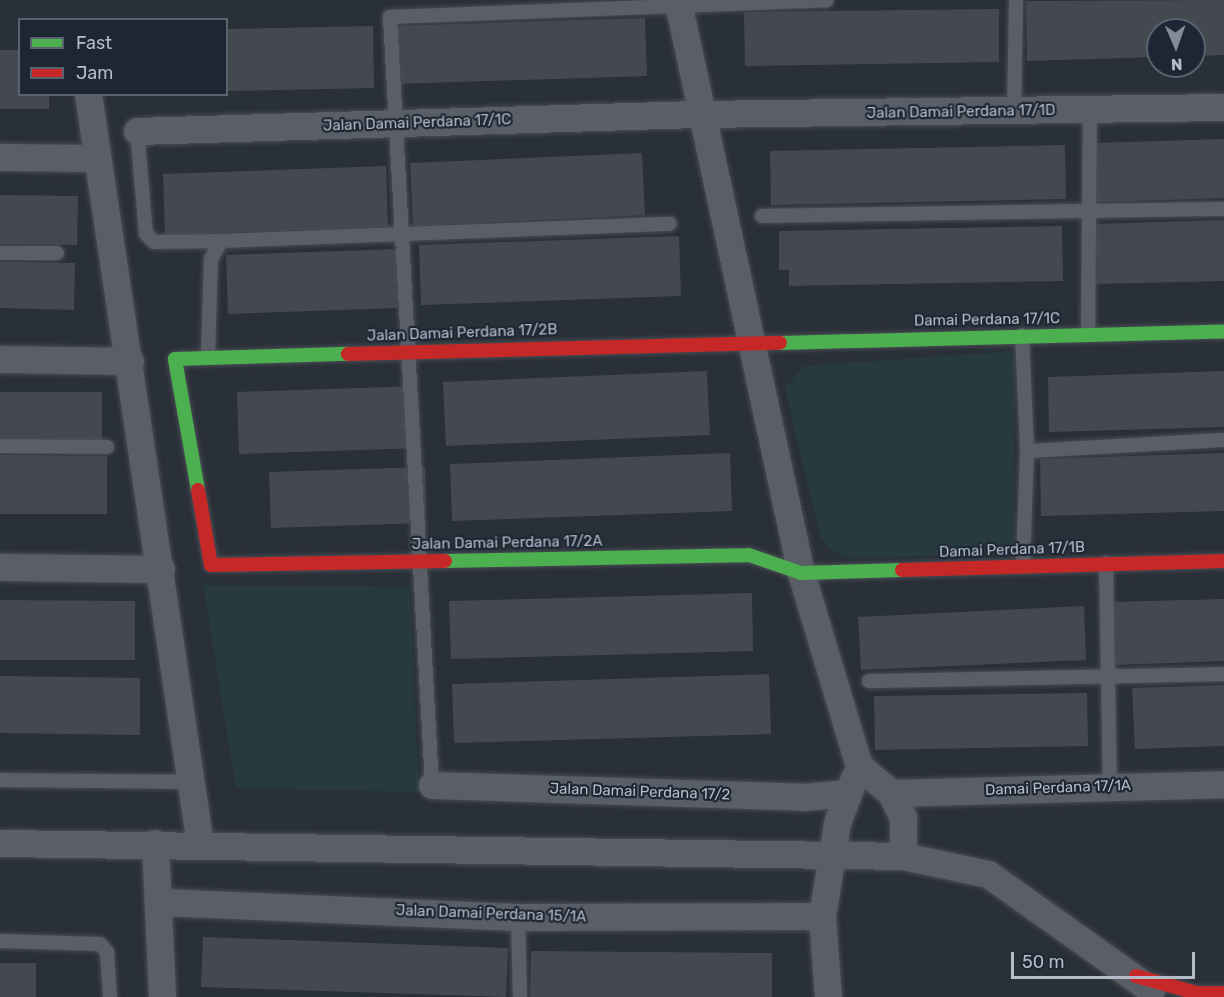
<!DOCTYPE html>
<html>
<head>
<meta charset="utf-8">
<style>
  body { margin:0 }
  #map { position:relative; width:1224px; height:997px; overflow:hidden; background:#2a3038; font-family:Rubik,sans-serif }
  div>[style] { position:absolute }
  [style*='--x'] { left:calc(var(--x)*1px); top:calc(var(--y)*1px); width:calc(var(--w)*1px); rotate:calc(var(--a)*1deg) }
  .green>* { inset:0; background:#273a3e }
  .building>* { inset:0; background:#444950 }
  .roads { filter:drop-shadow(0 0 2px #484c53) drop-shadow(0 0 2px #484c53) }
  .lane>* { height:14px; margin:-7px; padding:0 7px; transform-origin:7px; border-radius:7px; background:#5a5e66 }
  .street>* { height:27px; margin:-13.5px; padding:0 13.5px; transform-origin:13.5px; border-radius:13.5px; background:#5a5e66 }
  .fast>* { height:14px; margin:-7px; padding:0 7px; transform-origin:7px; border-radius:7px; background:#4caf50 }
  .jam>* { height:14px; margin:-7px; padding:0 7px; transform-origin:7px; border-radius:7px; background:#c62828 }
  span { translate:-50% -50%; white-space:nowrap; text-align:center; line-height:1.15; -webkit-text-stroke:4.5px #1d2633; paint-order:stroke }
  .street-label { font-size:15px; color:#b4bcc9 }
  .legend { position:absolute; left:18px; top:18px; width:210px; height:78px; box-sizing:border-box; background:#1d2633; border:2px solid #59626f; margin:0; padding:8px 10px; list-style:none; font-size:18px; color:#b4bcc9 }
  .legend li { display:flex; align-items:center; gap:12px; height:30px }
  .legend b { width:30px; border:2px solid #59626f }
  .north { position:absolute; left:1146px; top:18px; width:60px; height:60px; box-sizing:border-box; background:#1d2633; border:2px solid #59626f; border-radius:50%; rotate:178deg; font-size:16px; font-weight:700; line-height:24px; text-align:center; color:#b4bcc9 }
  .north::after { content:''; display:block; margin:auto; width:21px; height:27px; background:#848b96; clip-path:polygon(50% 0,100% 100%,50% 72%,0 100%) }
  .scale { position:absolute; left:1011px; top:952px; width:184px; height:27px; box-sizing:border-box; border:3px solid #b4bcc9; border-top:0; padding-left:8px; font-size:18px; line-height:21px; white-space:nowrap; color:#b4bcc9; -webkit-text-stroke:4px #1d2633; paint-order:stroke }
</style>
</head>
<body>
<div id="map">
  <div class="green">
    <i style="clip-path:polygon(1015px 351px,1014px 552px,846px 559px,830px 549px,820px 536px,785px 388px,804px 366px)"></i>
    <i style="clip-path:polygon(203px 585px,410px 587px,419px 792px,236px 788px)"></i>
  </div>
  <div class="building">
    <i style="clip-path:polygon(1224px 0,1224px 55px,1194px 56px,1194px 30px,1158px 30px,1158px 57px,1027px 61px,1026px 1px)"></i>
    <i style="clip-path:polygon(999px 9px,999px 62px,745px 66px,744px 12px)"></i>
    <i style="clip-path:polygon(645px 18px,647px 76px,396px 84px,394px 26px)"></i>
    <i style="clip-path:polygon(373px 26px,374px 88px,226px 91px,226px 29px)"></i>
    <i style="clip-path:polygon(0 50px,20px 50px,20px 94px,49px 94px,49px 109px,0 109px)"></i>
    <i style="clip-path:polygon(1224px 139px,1224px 198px,1097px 202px,1095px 143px)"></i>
    <i style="clip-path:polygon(1065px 145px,1066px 199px,771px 205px,770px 151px)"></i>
    <i style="clip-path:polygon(642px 153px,645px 215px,413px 226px,410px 163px)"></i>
    <i style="clip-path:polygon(386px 166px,388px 227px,165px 235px,163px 174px)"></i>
    <i style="clip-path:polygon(0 195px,78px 196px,77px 245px,0 244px)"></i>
    <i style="clip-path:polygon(1224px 220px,1224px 281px,1096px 284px,1094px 224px)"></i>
    <i style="clip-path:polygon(1062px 226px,1063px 281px,789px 286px,789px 270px,779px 270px,779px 231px)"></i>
    <i style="clip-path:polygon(679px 236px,681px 296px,421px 305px,419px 245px)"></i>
    <i style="clip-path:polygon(396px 249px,398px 308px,228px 314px,226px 255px)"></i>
    <i style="clip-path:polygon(0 262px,75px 263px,74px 310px,0 308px)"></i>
    <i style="clip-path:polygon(707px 371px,710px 435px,446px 446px,443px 382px)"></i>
    <i style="clip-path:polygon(1224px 371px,1224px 427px,1049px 432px,1048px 377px)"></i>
    <i style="clip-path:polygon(418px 386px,421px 448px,239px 454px,237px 392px)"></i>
    <i style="clip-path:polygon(0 392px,102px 392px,102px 440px,0 439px)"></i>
    <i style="clip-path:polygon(730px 453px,732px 511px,452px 521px,450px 464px)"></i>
    <i style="clip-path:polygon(1224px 453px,1224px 511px,1041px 516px,1040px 459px)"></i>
    <i style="clip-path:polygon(0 455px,107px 456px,107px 514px,0 514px)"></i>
    <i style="clip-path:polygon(425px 467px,426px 523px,271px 528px,269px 472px)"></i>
    <i style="clip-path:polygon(752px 593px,753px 651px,451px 659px,449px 601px)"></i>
    <i style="clip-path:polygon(1224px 599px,1224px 661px,1115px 665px,1113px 602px)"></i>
    <i style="clip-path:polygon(0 600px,135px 601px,135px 660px,0 660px)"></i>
    <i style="clip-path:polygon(1084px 606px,1086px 660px,861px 670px,858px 617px)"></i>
    <i style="clip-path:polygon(769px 674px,771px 734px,454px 743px,452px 684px)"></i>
    <i style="clip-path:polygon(0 676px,140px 678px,140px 735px,0 733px)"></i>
    <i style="clip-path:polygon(1224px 685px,1224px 746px,1135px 749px,1132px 688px)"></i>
    <i style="clip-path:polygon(1087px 693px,1088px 746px,875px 750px,874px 696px)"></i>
    <i style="clip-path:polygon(203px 937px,508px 948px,506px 997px,201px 987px)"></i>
    <i style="clip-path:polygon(531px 951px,772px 953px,772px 997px,530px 997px)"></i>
    <i style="clip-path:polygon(0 963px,36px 963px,36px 997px,0 997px)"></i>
  </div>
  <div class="roads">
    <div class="lane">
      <i style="--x:1014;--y:113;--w:113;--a:-89"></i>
      <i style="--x:137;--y:131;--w:103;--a:85"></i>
      <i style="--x:146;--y:234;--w:11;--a:45"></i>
      <i style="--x:154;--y:242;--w:67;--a:-0.9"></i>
      <i style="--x:762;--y:216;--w:462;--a:-0.9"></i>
      <i style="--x:0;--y:253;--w:57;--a:0"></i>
      <i style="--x:1022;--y:335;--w:116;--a:87.5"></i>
      <i style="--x:1027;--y:451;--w:116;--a:92"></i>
      <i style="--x:1088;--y:335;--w:224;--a:-89.5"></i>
      <i style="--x:208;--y:358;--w:99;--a:-88.3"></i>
      <i style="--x:211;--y:259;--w:21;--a:-61"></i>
      <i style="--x:221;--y:241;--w:449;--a:-2.2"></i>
      <i style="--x:0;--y:446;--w:107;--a:0.5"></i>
      <i style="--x:1027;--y:451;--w:197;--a:-3.2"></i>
      <i style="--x:1106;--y:563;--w:222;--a:89"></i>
      <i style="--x:869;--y:681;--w:355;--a:-1.1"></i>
      <i style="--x:0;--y:780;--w:193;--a:0.6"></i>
      <i style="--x:432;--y:785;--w:769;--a:-93.13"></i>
      <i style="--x:390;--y:17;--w:437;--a:-2.2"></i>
      <i style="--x:518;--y:917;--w:80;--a:88.6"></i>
      <i style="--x:0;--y:941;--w:100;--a:1.7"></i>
      <i style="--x:100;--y:944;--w:11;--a:49"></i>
      <i style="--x:107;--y:952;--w:45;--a:86.2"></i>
    </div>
    <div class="street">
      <i style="--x:679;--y:7;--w:579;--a:77.84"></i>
      <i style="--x:801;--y:573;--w:202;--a:73.3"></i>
      <i style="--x:859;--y:766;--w:42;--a:40.2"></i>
      <i style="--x:891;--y:793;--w:28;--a:64"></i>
      <i style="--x:903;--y:818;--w:38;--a:90"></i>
      <i style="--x:88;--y:94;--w:758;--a:81.51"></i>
      <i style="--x:137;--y:131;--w:561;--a:-1.74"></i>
      <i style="--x:698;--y:114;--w:526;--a:-0.76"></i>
      <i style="--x:0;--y:157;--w:96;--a:0.6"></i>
      <i style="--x:0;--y:359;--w:130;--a:0.9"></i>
      <i style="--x:0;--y:567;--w:161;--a:0.7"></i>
      <i style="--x:432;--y:785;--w:372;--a:1.8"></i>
      <i style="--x:804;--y:797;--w:43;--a:-5.3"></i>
      <i style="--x:891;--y:793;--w:333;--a:-1.5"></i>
      <i style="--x:0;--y:843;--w:903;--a:0.82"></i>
      <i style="--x:903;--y:856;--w:87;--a:12"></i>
      <i style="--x:988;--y:874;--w:200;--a:35.4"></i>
      <i style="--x:155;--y:843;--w:154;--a:87.4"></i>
      <i style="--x:161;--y:902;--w:357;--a:2.4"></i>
      <i style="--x:518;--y:917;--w:304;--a:-0.2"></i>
      <i style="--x:828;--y:997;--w:81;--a:-94.2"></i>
      <i style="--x:822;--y:916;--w:94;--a:-80.8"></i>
      <i style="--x:837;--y:823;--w:48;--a:-69.3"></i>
    </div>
    <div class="fast">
      <i style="--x:780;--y:343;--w:444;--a:-1.5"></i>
      <i style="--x:198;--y:490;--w:133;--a:-100"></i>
      <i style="--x:175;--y:359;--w:173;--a:-1.7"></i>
      <i style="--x:445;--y:561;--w:304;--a:-1.1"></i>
      <i style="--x:749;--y:555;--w:55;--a:19.1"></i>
      <i style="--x:801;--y:573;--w:101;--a:-1.7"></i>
    </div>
    <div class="jam">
      <i style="--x:348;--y:354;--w:432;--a:-1.5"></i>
      <i style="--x:198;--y:490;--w:76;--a:80.2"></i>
      <i style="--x:211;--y:565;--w:234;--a:-1"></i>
      <i style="--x:902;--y:570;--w:322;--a:-1.6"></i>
      <i style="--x:1136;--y:976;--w:63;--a:15.6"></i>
      <i style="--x:1197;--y:993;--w:27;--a:0"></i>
    </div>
  </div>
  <div class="street-label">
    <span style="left:961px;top:112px;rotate:-1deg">Jalan Damai Perdana 17/1D</span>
    <span style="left:417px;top:123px;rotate:-2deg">Jalan Damai Perdana 17/1C</span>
    <span style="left:987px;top:320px;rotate:-1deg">Damai Perdana 17/1C</span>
    <span style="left:462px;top:333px;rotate:-2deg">Jalan Damai Perdana 17/2B</span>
    <span style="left:507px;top:543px;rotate:-1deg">Jalan Damai Perdana 17/2A</span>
    <span style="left:1012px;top:550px;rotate:-2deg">Damai Perdana 17/1B</span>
    <span style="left:1058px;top:788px;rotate:-2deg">Damai Perdana 17/1A</span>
    <span style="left:640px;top:792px;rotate:2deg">Jalan Damai Perdana 17/2</span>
    <span style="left:491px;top:914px;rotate:2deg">Jalan Damai Perdana 15/1A</span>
  </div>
  <ul class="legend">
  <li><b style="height:8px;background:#4caf50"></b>Fast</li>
  <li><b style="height:8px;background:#c62828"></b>Jam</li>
  </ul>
  <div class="north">N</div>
  <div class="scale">50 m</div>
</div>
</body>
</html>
